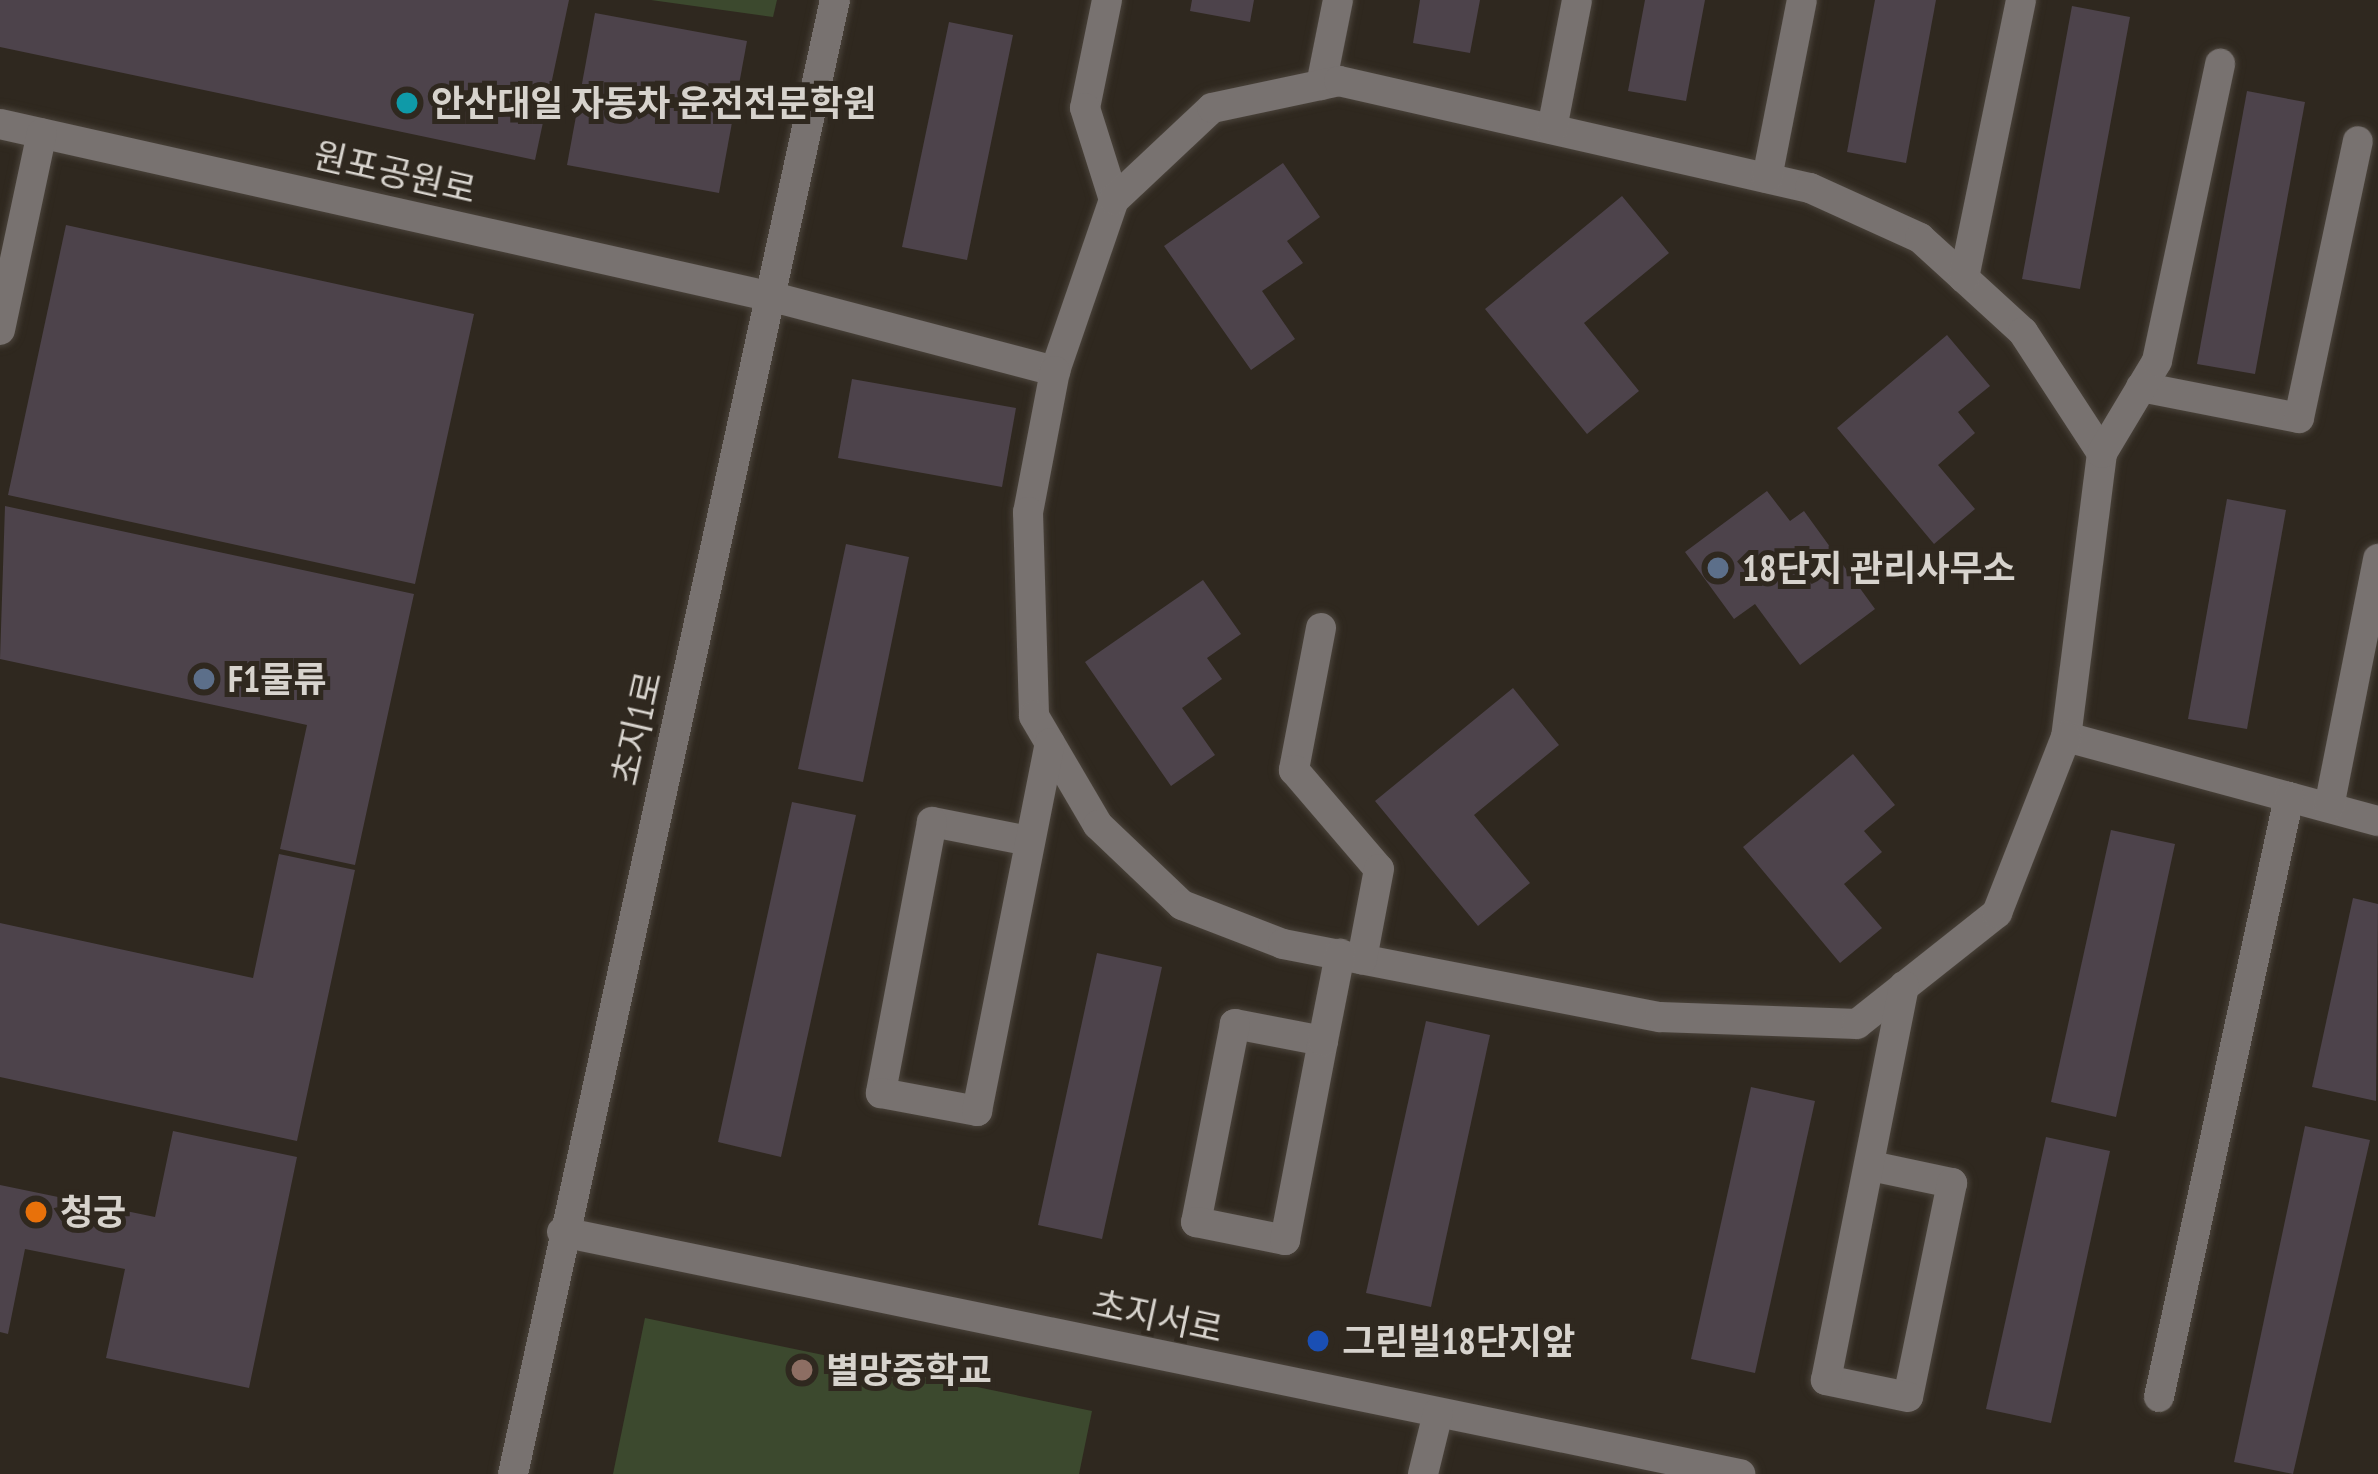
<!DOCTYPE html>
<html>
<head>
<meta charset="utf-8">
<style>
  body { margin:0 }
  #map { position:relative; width:2378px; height:1474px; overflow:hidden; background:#2f281f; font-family:"PT Sans Narrow","Noto Sans KR",sans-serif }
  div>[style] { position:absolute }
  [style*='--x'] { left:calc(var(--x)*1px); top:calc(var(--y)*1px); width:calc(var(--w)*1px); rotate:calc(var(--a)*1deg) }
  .green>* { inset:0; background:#3c492e }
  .building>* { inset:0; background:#4d434b }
  .roads { filter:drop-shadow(0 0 3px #4a433b) drop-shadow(0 0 3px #4a433b) }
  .minor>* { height:30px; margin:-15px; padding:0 15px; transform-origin:15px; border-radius:15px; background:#787270 }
  .dots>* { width:33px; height:33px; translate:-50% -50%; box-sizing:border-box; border:6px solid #2f281f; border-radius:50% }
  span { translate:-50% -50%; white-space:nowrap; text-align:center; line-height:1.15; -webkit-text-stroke:10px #2f281f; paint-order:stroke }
  .poi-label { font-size:36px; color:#d7d3cd; font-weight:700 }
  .left { translate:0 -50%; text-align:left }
  .street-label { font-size:36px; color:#d7d3cd }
</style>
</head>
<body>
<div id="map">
  <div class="green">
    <i style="clip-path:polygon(651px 0,777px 0,773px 17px)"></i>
    <i style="clip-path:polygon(645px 1318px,1092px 1411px,1079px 1474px,613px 1474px)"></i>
  </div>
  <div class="building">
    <i style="clip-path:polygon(0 0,569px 0,535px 160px,0 47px)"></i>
    <i style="clip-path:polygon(1192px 0,1254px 0,1250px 22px,1190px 11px)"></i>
    <i style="clip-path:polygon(1420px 0,1480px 0,1470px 53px,1413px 43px)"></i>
    <i style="clip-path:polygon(1645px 0,1705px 0,1686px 101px,1628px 91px)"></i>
    <i style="clip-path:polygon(1875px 0,1936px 0,1906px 163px,1847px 152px)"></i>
    <i style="clip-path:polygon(2072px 6px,2130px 17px,2080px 289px,2022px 279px)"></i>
    <i style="clip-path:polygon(595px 13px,747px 41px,719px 193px,567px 165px)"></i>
    <i style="clip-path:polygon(949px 22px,1013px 35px,967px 260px,902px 247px)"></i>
    <i style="clip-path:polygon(2247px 91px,2305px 102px,2255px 374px,2197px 364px)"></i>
    <i style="clip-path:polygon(1283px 163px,1320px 217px,1287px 241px,1303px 263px,1262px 291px,1295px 339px,1251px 370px,1164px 246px)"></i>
    <i style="clip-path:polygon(1622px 196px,1669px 253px,1584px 323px,1639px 391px,1587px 434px,1485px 309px)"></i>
    <i style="clip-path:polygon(66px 225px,474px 314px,415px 584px,8px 495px)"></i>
    <i style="clip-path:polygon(1947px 335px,1990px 386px,1958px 412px,1975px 433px,1938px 465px,1975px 509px,1934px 544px,1837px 428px)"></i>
    <i style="clip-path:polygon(852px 379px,1016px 408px,1002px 487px,838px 458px)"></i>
    <i style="clip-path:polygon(1767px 491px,1790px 521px,1804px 511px,1875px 609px,1800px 665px,1755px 604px,1734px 619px,1685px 552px)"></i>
    <i style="clip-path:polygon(2227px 499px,2286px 510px,2247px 729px,2188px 719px)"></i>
    <i style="clip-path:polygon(5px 506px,414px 594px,355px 865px,280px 849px,307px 725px,0 659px)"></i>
    <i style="clip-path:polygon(846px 544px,909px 557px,863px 782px,798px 769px)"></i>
    <i style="clip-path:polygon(1203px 580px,1241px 634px,1207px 658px,1222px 679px,1182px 708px,1215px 755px,1171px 786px,1085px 662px)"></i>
    <i style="clip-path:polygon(1513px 688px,1559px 745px,1474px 815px,1530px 883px,1478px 926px,1375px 801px)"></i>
    <i style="clip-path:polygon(1853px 754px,1895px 805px,1864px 831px,1882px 852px,1844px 884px,1882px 928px,1840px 963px,1743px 847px)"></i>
    <i style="clip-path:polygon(792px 802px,856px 815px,781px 1157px,718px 1142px)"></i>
    <i style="clip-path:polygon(2111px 830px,2175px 844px,2116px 1117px,2051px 1102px)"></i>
    <i style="clip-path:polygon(279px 854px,355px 870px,297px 1141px,0 1077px,0 923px,253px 978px)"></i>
    <i style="clip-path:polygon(2353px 898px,2378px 904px,2376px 1101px,2312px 1087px)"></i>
    <i style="clip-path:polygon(1097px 953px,1162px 967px,1102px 1239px,1038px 1225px)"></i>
    <i style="clip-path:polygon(1426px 1021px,1490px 1035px,1431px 1307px,1366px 1293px)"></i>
    <i style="clip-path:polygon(1751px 1087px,1815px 1101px,1755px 1373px,1691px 1359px)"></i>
    <i style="clip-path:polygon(2305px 1126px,2370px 1140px,2293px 1474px,2234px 1462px)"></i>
    <i style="clip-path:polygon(173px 1131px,297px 1157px,249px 1388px,106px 1358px,125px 1269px,25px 1249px,8px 1334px,0 1332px,0 1185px,155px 1217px)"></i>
    <i style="clip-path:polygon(2046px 1137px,2110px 1151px,2051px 1423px,1986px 1409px)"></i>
  </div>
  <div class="roads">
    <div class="minor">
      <i style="--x:1107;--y:0;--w:110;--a:101.5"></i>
      <i style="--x:1085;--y:108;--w:96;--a:72.5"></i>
      <i style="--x:1321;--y:85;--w:87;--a:-78.7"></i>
      <i style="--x:0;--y:124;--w:792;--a:12.62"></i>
      <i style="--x:773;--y:297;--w:292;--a:14.7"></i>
      <i style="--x:1055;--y:371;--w:181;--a:-71"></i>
      <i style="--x:1114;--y:200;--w:134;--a:-43.2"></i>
      <i style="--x:1212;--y:108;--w:130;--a:-12"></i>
      <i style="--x:1339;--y:81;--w:483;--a:12.8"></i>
      <i style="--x:1810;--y:188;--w:121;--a:24.4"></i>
      <i style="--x:1920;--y:238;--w:59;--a:42.3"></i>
      <i style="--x:1964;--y:278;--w:80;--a:42.5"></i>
      <i style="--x:2023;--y:332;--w:145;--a:56.9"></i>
      <i style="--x:2102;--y:453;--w:286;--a:97.2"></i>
      <i style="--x:2066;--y:737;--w:323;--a:15.1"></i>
      <i style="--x:1552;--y:129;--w:131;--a:-79"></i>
      <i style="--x:1767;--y:178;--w:181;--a:-78.9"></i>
      <i style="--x:1964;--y:278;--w:284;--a:-78.4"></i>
      <i style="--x:0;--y:330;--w:201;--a:-78"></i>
      <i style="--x:1055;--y:371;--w:144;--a:100.8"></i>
      <i style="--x:1028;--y:512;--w:204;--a:88.3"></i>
      <i style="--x:1034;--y:716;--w:126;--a:59.6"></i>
      <i style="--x:1098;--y:825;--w:116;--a:43.6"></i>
      <i style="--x:1182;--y:905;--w:108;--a:21.1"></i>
      <i style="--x:1283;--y:944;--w:384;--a:11"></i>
      <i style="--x:1660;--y:1017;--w:197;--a:2"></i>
      <i style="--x:1857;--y:1024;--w:179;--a:-38.4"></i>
      <i style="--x:1997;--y:913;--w:189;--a:-68.6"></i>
      <i style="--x:2141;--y:387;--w:161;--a:11.1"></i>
      <i style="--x:2299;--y:418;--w:283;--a:-78"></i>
      <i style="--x:2102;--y:453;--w:107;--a:-59.1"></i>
      <i style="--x:2157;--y:361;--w:304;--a:-78"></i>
      <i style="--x:1321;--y:628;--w:145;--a:100.8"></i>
      <i style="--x:1294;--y:770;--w:130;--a:49.4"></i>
      <i style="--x:1379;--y:869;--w:92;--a:100.7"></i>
      <i style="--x:2329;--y:807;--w:253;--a:-78.8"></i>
      <i style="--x:1029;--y:841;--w:99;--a:-168.9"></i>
      <i style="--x:932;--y:822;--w:276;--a:100.7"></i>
      <i style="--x:881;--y:1093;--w:98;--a:10.6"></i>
      <i style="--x:977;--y:1111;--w:375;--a:-78.8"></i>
      <i style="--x:1323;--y:1041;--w:90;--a:-169.1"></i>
      <i style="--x:1235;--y:1024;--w:202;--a:101.1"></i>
      <i style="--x:1196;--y:1222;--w:91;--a:11.4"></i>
      <i style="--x:1285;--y:1240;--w:203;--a:-79.2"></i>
      <i style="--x:1323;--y:1041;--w:89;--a:-78.9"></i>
      <i style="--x:1871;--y:1166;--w:83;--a:11.9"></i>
      <i style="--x:1952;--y:1183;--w:218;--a:101.6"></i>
      <i style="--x:1908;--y:1397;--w:84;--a:-168.3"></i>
      <i style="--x:1826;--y:1380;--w:402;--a:-78.8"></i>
      <i style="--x:562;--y:1232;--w:1203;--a:11.61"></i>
      <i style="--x:2159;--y:1397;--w:614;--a:-77.77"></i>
      <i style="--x:513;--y:1474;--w:1509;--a:-77.68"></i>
      <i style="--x:1423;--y:1474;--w:63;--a:-76.2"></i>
    </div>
  </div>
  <div class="dots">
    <i style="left:407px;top:103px;background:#0f9aa8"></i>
    <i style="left:1718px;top:568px;background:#5c6f8a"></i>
    <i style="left:204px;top:679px;background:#5c6f8a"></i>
    <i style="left:36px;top:1212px;background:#e8710a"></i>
    <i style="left:1318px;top:1341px;background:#1a4fb4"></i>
    <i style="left:802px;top:1370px;background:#8d6e63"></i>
  </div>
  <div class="poi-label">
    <span class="left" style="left:431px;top:103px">안산대일 자동차 운전전문학원</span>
    <span class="left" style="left:1742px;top:568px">18단지 관리사무소</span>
    <span class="left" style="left:228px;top:679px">F1물류</span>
    <span class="left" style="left:60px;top:1212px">청궁</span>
    <span class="left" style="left:1342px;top:1341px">그린빌18단지앞</span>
    <span class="left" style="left:826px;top:1370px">별망중학교</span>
  </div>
  <div class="street-label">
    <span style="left:395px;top:172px;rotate:13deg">원포공원로</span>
    <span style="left:636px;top:728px;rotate:-77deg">초지1로</span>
    <span style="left:1158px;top:1316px;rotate:12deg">초지서로</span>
  </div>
</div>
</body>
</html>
